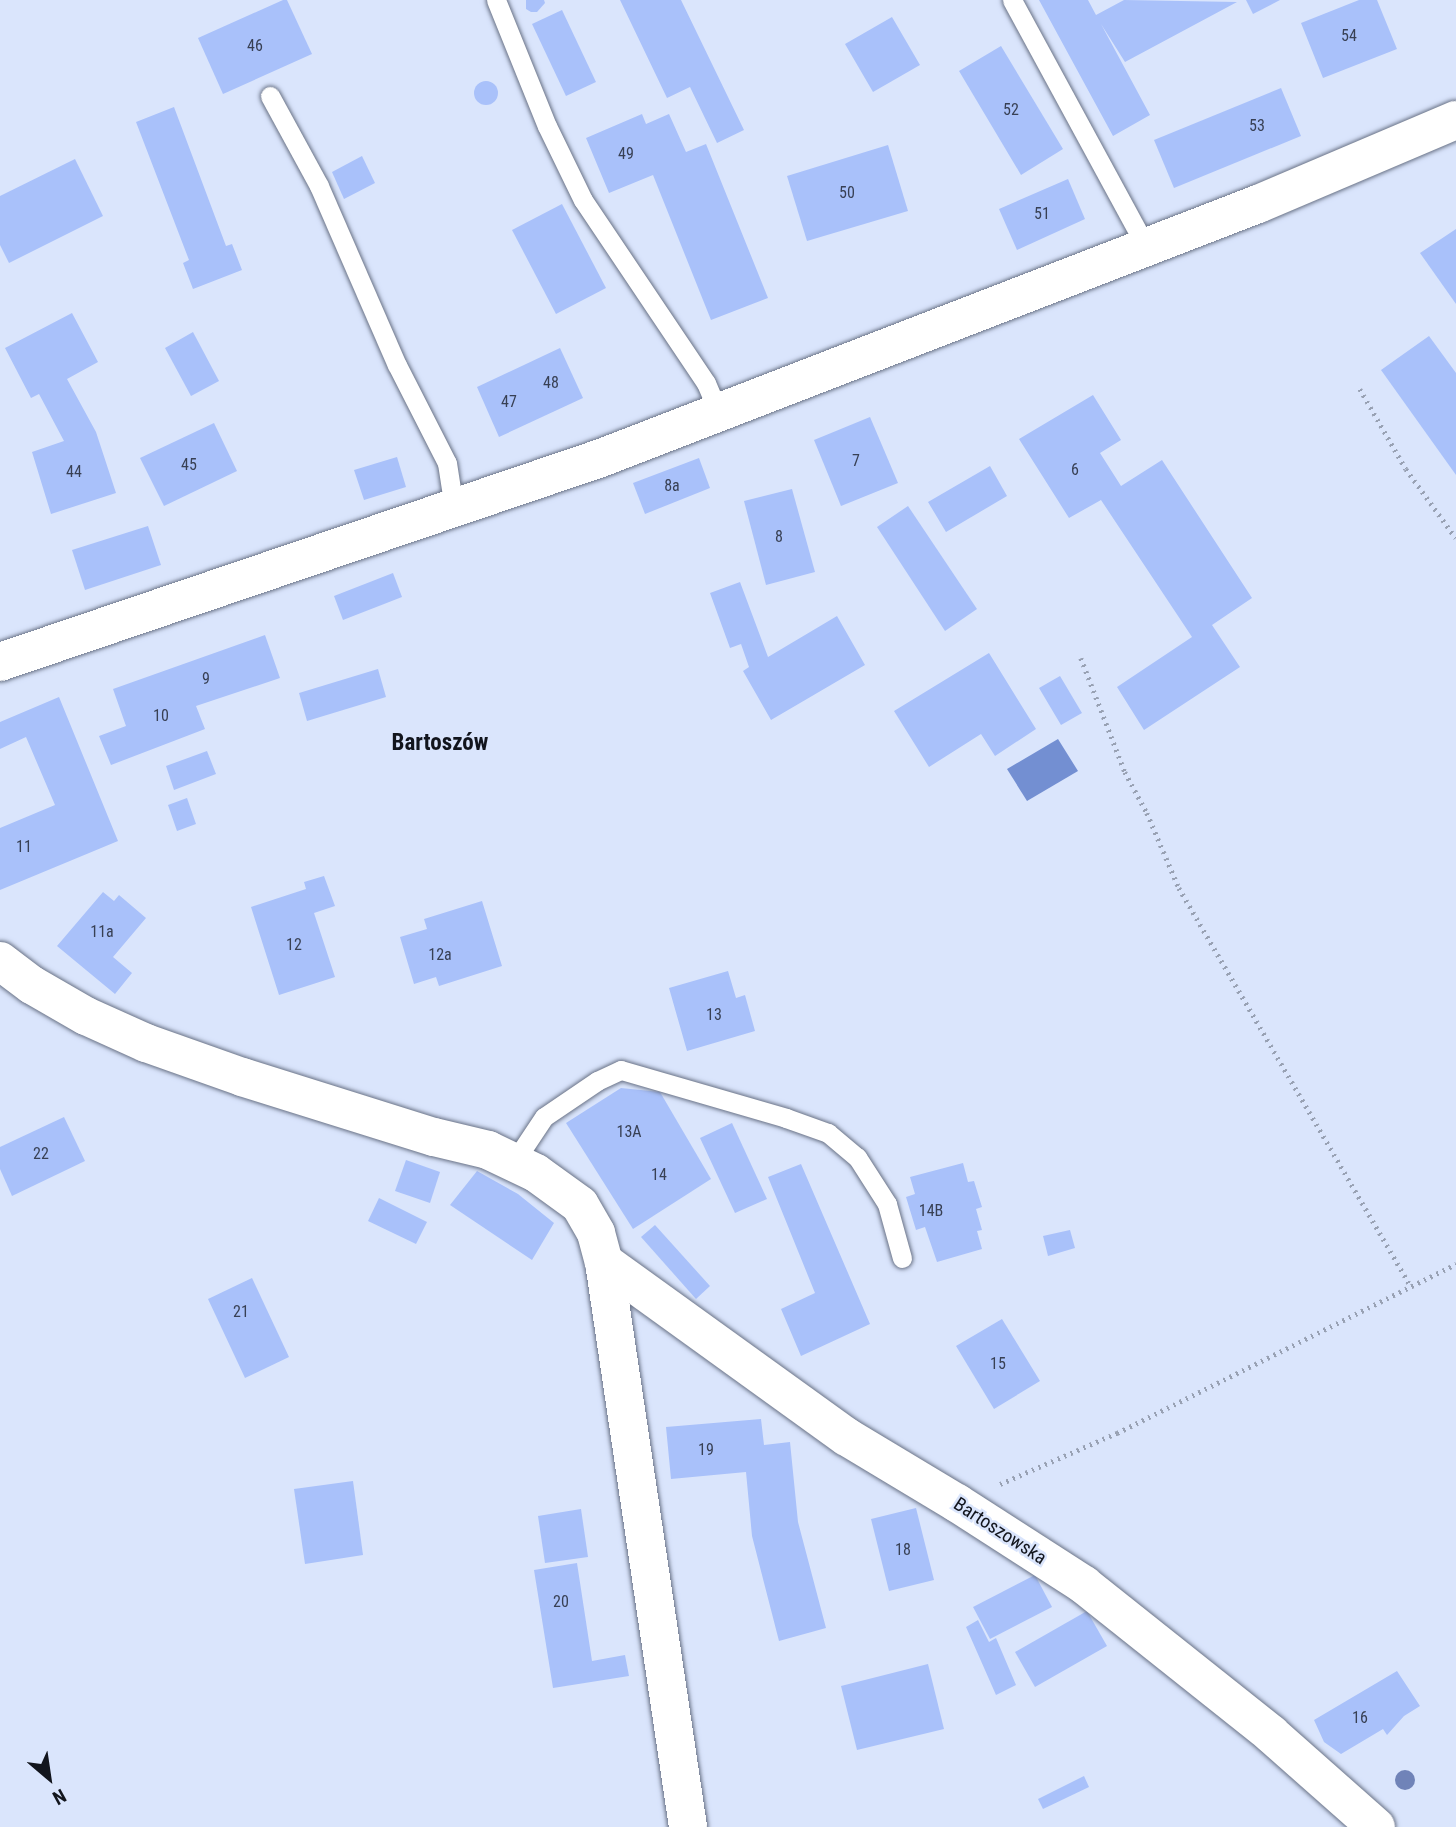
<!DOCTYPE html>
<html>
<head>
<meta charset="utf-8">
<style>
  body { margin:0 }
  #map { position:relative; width:1456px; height:1827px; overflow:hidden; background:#dae5fc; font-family:"Roboto Condensed",sans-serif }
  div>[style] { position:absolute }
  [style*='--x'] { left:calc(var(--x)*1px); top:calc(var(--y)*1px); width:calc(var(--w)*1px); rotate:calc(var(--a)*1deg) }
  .water>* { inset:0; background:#738fd2 }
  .building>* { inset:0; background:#a9c1fa }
  .round { border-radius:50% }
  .path>* { height:4.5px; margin-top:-2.25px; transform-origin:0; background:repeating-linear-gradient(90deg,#98a1b3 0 2px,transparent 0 7px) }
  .roads { filter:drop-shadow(0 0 2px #697286) drop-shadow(0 0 2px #697286) }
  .lane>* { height:19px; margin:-9.5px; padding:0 9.5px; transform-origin:9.5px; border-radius:9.5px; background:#fff }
  .street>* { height:38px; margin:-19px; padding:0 19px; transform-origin:19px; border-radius:19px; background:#fff }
  .trees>* { width:20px; height:20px; margin:-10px; border-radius:50%; background:#7083b8 }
  span { translate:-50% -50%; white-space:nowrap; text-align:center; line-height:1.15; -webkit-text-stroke:5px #dae5fc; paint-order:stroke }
  .number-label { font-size:16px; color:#384054 }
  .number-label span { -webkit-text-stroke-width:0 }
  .street-label { font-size:19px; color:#12151d }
  .quarter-label { font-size:23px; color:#12151d; font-weight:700 }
  .north { position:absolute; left:14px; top:1743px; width:70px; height:70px; -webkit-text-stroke:5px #dae5fc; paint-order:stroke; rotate:151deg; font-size:19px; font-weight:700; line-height:28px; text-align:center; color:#12151d }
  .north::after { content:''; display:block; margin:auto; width:24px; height:32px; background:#12151d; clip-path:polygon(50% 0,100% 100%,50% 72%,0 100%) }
</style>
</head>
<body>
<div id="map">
  <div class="water">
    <i style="clip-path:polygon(1058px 739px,1078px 771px,1027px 801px,1007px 769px)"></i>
  </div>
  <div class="building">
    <i style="clip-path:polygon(283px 0,287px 0,312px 54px,223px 94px,198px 38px)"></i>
    <i style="clip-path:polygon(526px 0,544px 0,545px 3px,537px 12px,531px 12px,526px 9px)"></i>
    <i style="clip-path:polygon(620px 0,681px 0,744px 130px,717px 143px,690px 87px,667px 98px)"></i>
    <i style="clip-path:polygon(1039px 0,1088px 0,1096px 15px,1124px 0,1237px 2px,1125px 62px,1101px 24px,1150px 115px,1113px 136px)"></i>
    <i style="clip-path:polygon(1246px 0,1280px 0,1253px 14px)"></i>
    <i style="clip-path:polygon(1359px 0,1377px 0,1397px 49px,1323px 78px,1301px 23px)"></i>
    <i style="clip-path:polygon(562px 10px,596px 82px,566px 96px,532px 24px)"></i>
    <i style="clip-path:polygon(892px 17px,920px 65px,873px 92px,845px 44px)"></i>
    <i style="clip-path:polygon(1001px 46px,1063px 149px,1021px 175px,959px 71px)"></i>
    <i class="round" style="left:474px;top:81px;width:24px;height:24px"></i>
    <i style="clip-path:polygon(1281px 88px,1301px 136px,1174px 188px,1154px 140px)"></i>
    <i style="clip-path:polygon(174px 107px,226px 246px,232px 244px,242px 270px,193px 289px,183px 263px,189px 260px,136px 122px)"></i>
    <i style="clip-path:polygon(642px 114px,646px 124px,669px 114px,686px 152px,706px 144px,768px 298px,711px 320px,653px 175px,609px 193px,586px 138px)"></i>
    <i style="clip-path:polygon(888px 145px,908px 211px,807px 241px,787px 176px)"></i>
    <i style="clip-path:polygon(362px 156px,375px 183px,344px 199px,332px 172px)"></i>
    <i style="clip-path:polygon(75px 159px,103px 216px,9px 263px,0 245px,0 196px)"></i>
    <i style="clip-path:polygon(1068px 179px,1085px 219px,1017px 250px,999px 209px)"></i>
    <i style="clip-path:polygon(562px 204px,606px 288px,556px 314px,512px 230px)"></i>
    <i style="clip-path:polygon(1456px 229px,1456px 304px,1420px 253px)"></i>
    <i style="clip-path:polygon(72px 313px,98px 362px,67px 379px,96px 432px,116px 493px,51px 514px,32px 452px,64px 441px,39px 394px,31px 398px,5px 348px)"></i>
    <i style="clip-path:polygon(193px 332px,219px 381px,191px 396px,165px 348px)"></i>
    <i style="clip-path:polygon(1429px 336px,1456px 373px,1456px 475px,1381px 370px)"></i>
    <i style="clip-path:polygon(560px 348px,583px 398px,499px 437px,477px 387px)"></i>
    <i style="clip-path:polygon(1093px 395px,1121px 440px,1100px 453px,1121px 486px,1162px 460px,1252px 598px,1212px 625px,1240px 667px,1144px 730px,1117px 687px,1192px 637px,1101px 500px,1069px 518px,1019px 439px)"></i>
    <i style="clip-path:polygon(870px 417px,898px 483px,841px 506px,814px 440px)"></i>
    <i style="clip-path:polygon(214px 423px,237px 471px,164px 506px,140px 458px)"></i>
    <i style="clip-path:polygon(397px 457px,406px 487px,364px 500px,354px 470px)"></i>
    <i style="clip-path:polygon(699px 458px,710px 488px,645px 514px,633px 483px)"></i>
    <i style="clip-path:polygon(990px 466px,1007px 496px,946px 532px,928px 502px)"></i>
    <i style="clip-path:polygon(792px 489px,815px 572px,766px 585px,744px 501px)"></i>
    <i style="clip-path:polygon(908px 506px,977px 609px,945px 631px,877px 527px)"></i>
    <i style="clip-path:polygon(148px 526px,161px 565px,85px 590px,72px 550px)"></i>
    <i style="clip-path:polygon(393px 573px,402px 597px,343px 620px,334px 596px)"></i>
    <i style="clip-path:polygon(740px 582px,768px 657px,837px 616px,865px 665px,771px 720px,743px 671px,749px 667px,741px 644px,730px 648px,710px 593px)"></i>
    <i style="clip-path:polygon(265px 635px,280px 678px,196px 706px,205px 729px,111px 765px,99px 736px,126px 726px,113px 689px)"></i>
    <i style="clip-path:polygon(989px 653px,1036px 729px,995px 756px,981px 734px,929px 767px,894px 711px)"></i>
    <i style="clip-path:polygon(378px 669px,386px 697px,307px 721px,299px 693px)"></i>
    <i style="clip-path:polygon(1060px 676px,1082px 713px,1061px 725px,1039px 688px)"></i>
    <i style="clip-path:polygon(59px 697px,118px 841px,0 890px,0 828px,55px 805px,26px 737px,0 749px,0 722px)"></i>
    <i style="clip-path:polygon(207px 751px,216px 774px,174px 790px,166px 766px)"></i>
    <i style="clip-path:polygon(187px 798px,196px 824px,177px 831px,168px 805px)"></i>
    <i style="clip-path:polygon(324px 876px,335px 906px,314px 913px,335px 977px,279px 995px,251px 907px,306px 889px,304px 882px)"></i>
    <i style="clip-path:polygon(103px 892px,114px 901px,119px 895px,146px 918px,113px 957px,132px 973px,115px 994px,57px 946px)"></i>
    <i style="clip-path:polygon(482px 901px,502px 966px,439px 986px,436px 977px,414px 984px,400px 937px,427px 929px,424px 919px)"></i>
    <i style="clip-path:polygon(728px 971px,736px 998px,745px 995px,755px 1031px,687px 1051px,669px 988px)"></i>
    <i style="clip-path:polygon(621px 1088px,660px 1092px,711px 1179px,633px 1229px,566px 1123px)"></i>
    <i style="clip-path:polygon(64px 1117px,85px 1161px,12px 1196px,0 1169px,0 1147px)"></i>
    <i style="clip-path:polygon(732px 1123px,767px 1199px,735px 1213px,700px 1138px)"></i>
    <i style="clip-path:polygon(406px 1160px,440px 1172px,430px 1203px,395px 1191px)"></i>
    <i style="clip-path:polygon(963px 1163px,968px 1182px,974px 1181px,982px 1207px,976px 1209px,982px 1230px,977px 1231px,982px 1249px,937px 1262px,925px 1227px,916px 1230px,906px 1197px,915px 1194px,910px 1177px)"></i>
    <i style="clip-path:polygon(801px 1164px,870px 1324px,801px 1356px,781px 1309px,815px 1293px,768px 1177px)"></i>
    <i style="clip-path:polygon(477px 1171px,518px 1194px,554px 1223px,532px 1260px,450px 1205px)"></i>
    <i style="clip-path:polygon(379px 1198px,427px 1222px,416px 1244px,368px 1221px)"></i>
    <i style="clip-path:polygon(655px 1225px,710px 1286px,696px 1299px,641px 1237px)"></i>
    <i style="clip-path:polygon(1070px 1230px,1075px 1248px,1048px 1256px,1043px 1236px)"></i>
    <i style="clip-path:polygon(252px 1278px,289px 1357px,245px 1378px,208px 1299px)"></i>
    <i style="clip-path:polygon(1002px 1319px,1040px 1381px,994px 1409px,956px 1346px)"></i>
    <i style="clip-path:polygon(761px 1419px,764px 1445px,790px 1442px,798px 1522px,826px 1628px,779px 1641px,752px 1536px,746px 1472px,671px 1479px,666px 1427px)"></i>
    <i style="clip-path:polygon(353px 1481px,363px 1555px,305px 1564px,294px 1489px)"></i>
    <i style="clip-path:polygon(916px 1508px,934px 1580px,889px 1591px,871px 1519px)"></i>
    <i style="clip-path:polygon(581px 1509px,588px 1557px,545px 1563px,538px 1516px)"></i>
    <i style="clip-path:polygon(577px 1563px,592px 1661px,625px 1655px,629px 1676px,553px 1688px,534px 1570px)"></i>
    <i style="clip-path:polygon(1035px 1575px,1052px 1607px,990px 1639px,973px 1607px)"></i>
    <i style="clip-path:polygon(1087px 1611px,1107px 1646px,1035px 1687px,1015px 1652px)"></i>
    <i style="clip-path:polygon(978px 1620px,989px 1642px,996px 1638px,1016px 1685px,996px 1695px,966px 1627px)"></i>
    <i style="clip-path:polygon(928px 1664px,944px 1729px,857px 1750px,841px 1686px)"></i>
    <i style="clip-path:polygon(1397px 1671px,1420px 1706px,1404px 1716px,1387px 1735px,1383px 1729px,1341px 1754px,1324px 1742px,1314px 1720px)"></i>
    <i style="clip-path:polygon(1084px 1776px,1089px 1787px,1043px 1809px,1038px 1799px)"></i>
  </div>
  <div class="path">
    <i style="--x:1360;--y:389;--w:92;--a:60.1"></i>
    <i style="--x:1406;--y:469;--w:85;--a:54.1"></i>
    <i style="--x:1081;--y:658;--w:122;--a:68.9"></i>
    <i style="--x:1125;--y:772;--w:47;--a:61.8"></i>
    <i style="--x:1147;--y:813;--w:82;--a:66.9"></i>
    <i style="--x:1179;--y:888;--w:461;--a:59.8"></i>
    <i style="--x:1000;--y:1484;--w:128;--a:-23.6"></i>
    <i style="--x:1117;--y:1433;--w:379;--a:-26.5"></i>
  </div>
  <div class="roads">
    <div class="lane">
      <i style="--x:496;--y:0;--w:136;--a:68"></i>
      <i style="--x:547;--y:126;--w:82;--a:64.1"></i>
      <i style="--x:583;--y:200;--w:220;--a:56.1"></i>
      <i style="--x:706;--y:383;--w:33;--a:67"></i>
      <i style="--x:1012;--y:0;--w:281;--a:61.5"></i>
      <i style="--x:270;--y:96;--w:102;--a:61.4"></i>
      <i style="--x:319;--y:186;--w:195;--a:66.5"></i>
      <i style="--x:397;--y:365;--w:110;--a:63"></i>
      <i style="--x:447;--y:463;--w:46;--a:81.2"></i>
      <i style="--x:514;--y:1162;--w:54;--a:-56.3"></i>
      <i style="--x:544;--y:1117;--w:64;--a:-34.2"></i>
      <i style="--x:597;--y:1081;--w:26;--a:-25"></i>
      <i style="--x:621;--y:1070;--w:172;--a:16.2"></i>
      <i style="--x:786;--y:1118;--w:45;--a:19.7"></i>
      <i style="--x:828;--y:1133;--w:38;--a:40"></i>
      <i style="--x:857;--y:1157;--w:56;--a:57.4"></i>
      <i style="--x:887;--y:1204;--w:56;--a:74.5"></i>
    </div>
    <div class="street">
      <i style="--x:0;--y:662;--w:635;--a:-18.75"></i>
      <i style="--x:601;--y:458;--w:704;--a:-21.14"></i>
      <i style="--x:1258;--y:204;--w:215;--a:-23"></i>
      <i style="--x:0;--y:961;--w:40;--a:37"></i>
      <i style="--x:32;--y:985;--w:62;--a:29.9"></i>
      <i style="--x:86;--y:1016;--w:66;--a:24.2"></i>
      <i style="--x:146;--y:1043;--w:102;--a:19.5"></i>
      <i style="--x:242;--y:1077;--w:201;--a:17.4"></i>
      <i style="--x:434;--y:1137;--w:56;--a:13.5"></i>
      <i style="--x:488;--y:1150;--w:53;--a:25.6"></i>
      <i style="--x:536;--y:1173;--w:54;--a:36"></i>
      <i style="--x:580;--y:1205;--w:32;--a:60"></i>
      <i style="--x:596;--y:1233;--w:30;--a:75"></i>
      <i style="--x:604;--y:1262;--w:571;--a:81.54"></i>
      <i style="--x:604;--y:1262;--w:299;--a:35.8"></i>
      <i style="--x:847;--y:1437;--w:128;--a:31"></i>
      <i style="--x:957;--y:1503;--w:151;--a:32.8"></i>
      <i style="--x:1084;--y:1585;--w:239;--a:38.5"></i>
      <i style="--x:1271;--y:1734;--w:140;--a:41.5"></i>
    </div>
  </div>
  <div class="trees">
    <i style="left:1405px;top:1780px"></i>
  </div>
  <div class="number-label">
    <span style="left:1349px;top:36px">54</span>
    <span style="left:255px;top:46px">46</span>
    <span style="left:1011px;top:110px">52</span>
    <span style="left:1257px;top:126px">53</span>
    <span style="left:626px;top:154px">49</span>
    <span style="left:847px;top:193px">50</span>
    <span style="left:1042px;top:214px">51</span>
    <span style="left:551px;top:383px">48</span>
    <span style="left:509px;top:402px">47</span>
    <span style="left:856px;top:461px">7</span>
    <span style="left:189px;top:465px">45</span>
    <span style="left:1075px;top:470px">6</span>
    <span style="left:74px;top:472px">44</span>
    <span style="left:672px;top:486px">8a</span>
    <span style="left:779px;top:537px">8</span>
    <span style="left:206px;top:679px">9</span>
    <span style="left:161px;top:716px">10</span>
    <span style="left:24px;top:847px">11</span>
    <span style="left:102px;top:932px">11a</span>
    <span style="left:294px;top:945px">12</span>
    <span style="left:440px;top:955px">12a</span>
    <span style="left:714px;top:1015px">13</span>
    <span style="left:629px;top:1132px">13A</span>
    <span style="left:41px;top:1154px">22</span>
    <span style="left:659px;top:1175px">14</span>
    <span style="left:931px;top:1211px">14B</span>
    <span style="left:241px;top:1312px">21</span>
    <span style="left:998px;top:1364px">15</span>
    <span style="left:706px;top:1450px">19</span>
    <span style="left:903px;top:1550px">18</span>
    <span style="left:561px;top:1602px">20</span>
    <span style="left:1360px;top:1718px">16</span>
  </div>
  <div class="street-label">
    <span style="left:1000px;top:1531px;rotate:33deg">Bartoszowska</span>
  </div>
  <div class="quarter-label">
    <span style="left:440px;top:743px">Bartoszów</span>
  </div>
  <div class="north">N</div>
</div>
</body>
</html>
